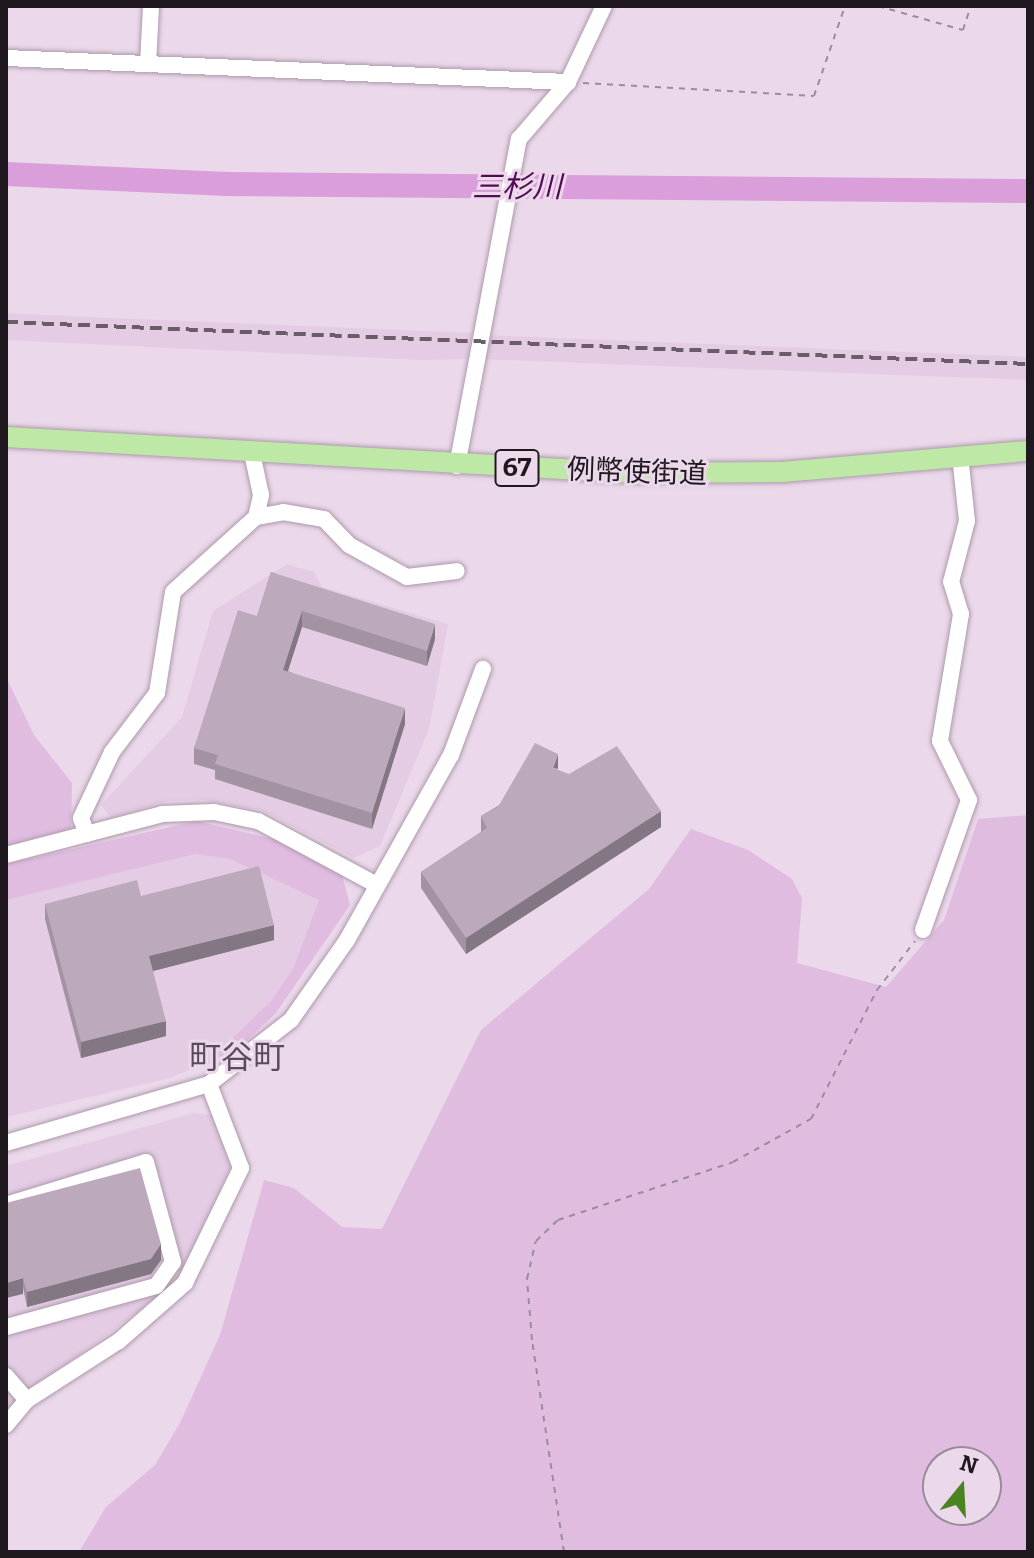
<!DOCTYPE html>
<html>
<head>
<meta charset="utf-8">
<style>
  body { margin:0 }
  #map { position:relative; width:1034px; height:1558px; overflow:hidden; background:#ebd8ea; font-family:Bitter,"Noto Sans JP",serif }
  div>[style] { position:absolute }
  [style*='--x'] { left:calc(var(--x)*1px); top:calc(var(--y)*1px); width:calc(var(--w)*1px); rotate:calc(var(--a)*1deg) }
  .built>* { inset:0; background:#e4cce4 }
  .green>* { inset:0; background:#e1bce1 }
  .river>* { height:24px; margin:-12px; padding:0 12px; transform-origin:12px; border-radius:12px; background:#da9eda }
  .path>* { height:2px; margin-top:-1px; transform-origin:0; background:repeating-linear-gradient(90deg,#9a8d9a 0 6px,transparent 0 12px) }
  .roads { filter:drop-shadow(0 0 2px #ac9aab) drop-shadow(0 0 2px #ac9aab) }
  .minor>* { height:16px; margin:-8px; padding:0 8px; transform-origin:8px; border-radius:8px; background:#fff }
  .major>* { height:20px; margin:-10px; padding:0 10px; transform-origin:10px; border-radius:10px; background:#bee8a6 }
  .rail>* { height:4px; margin-top:-2px; transform-origin:0; background:repeating-linear-gradient(90deg,#695e68 0 12px,transparent 0 18px) }
  .wall>* { inset:0; background:#a292a2 }
  .shaded-wall>* { inset:0; background:#847784 }
  .building>* { inset:0; background:#bcaabc }
  span { translate:-50% -50%; white-space:nowrap; text-align:center; line-height:1.15; -webkit-text-stroke:6px #ebd8ea; paint-order:stroke }
  .shield-label span { padding:2px 6px; background:#ebd8ea; border:2px solid; border-radius:6px; -webkit-text-stroke-width:0 }
  .shield-label { font-size:26px; color:#1f191f; font-weight:700 }
  .street-label { font-size:28px; color:#1f191f }
  .water-label { font-size:30px; color:#530956; font-style:italic }
  .quarter-label { font-size:32px; color:#5a4b5a }
  .frame { position:absolute; inset:0; border:8px solid #1f191f; pointer-events:none }
  .north { position:absolute; left:922px; top:1446px; width:80px; height:80px; box-sizing:border-box; background:#ebd8ea; border:2px solid #998c99; border-radius:50%; rotate:18deg; font-size:22px; font-weight:700; line-height:32px; text-align:center; color:#1f191f }
  .north::after { content:''; display:block; margin:auto; width:28px; height:36px; background:#4a8420; clip-path:polygon(50% 0,100% 100%,50% 72%,0 100%) }
</style>
</head>
<body>
<div id="map">
  <div class="built">
    <i style="clip-path:polygon(6px 313px,67px 316px,472px 333px,467px 359px,423px 360px,6px 340px)"></i>
    <i style="clip-path:polygon(483px 335px,1028px 357px,1028px 380px,480px 359px)"></i>
    <i style="clip-path:polygon(287px 564px,314px 572px,322px 587px,448px 624px,429px 729px,380px 846px,354px 858px,263px 811px,203px 800px,168px 801px,111px 818px,101px 805px,182px 717px,213px 611px)"></i>
    <i style="clip-path:polygon(181px 852px,222px 853px,324px 896px,303px 958px,270px 1009px,220px 1057px,170px 1078px,6px 1117px,6px 896px)"></i>
    <i style="clip-path:polygon(194px 1113px,211px 1115px,232px 1165px,182px 1271px,166px 1291px,6px 1409px,6px 1166px)"></i>
  </div>
  <div class="green">
    <i style="clip-path:polygon(6px 677px,34px 735px,72px 783px,71px 829px,6px 846px)"></i>
    <i style="clip-path:polygon(evenodd,1028px 815px,1028px 1552px,79px 1552px,106px 1507px,155px 1465px,180px 1423px,220px 1335px,264px 1180px,294px 1188px,342px 1227px,382px 1229px,481px 1030px,649px 889px,691px 829px,748px 850px,792px 879px,802px 898px,797px 963px,886px 987px,944px 920px,978px 819px,1028px 815px,938px 1462px,986px 1462px,986px 1510px,938px 1510px,938px 1462px)"></i>
    <i style="clip-path:polygon(197px 821px,282px 841px,342px 875px,350px 905px,276px 1013px,242px 1045px,205px 1065px,271px 1001px,293px 969px,319px 900px,230px 859px,195px 854px,6px 900px,6px 864px)"></i>
  </div>
  <div class="river">
    <i style="--x:6;--y:174;--w:221;--a:2.6"></i>
    <i style="--x:227;--y:184;--w:801;--a:0.5"></i>
  </div>
  <div class="path">
    <i style="--x:878;--y:6;--w:88;--a:15.8"></i>
    <i style="--x:963;--y:30;--w:25;--a:-72"></i>
    <i style="--x:583;--y:83;--w:231;--a:3.2"></i>
    <i style="--x:814;--y:96;--w:95;--a:-71"></i>
    <i style="--x:564;--y:1552;--w:214;--a:-98.6"></i>
    <i style="--x:532;--y:1340;--w:61;--a:-94.7"></i>
    <i style="--x:527;--y:1279;--w:39;--a:-77"></i>
    <i style="--x:536;--y:1241;--w:30;--a:-44"></i>
    <i style="--x:558;--y:1220;--w:184;--a:-18.3"></i>
    <i style="--x:733;--y:1162;--w:89;--a:-28.9"></i>
    <i style="--x:811;--y:1119;--w:145;--a:-62.9"></i>
    <i style="--x:877;--y:990;--w:62;--a:-52.2"></i>
  </div>
  <div class="roads">
    <div class="minor">
      <i style="--x:6;--y:58;--w:563;--a:2.45"></i>
      <i style="--x:148;--y:64;--w:58;--a:-87"></i>
      <i style="--x:457;--y:466;--w:333;--a:-79.3"></i>
      <i style="--x:519;--y:139;--w:75;--a:-49.3"></i>
      <i style="--x:568;--y:82;--w:84;--a:-64.7"></i>
      <i style="--x:256;--y:517;--w:27;--a:-10"></i>
      <i style="--x:283;--y:512;--w:42;--a:9.7"></i>
      <i style="--x:324;--y:519;--w:36;--a:46"></i>
      <i style="--x:349;--y:545;--w:66;--a:28.9"></i>
      <i style="--x:407;--y:577;--w:50;--a:-6.8"></i>
      <i style="--x:87;--y:834;--w:17;--a:-111"></i>
      <i style="--x:81;--y:818;--w:73;--a:-64.8"></i>
      <i style="--x:112;--y:752;--w:74;--a:-52.7"></i>
      <i style="--x:157;--y:693;--w:102;--a:-81"></i>
      <i style="--x:173;--y:592;--w:112;--a:-42.1"></i>
      <i style="--x:256;--y:517;--w:23;--a:-77"></i>
      <i style="--x:261;--y:495;--w:43;--a:-102.1"></i>
      <i style="--x:6;--y:855;--w:161;--a:-14.7"></i>
      <i style="--x:162;--y:814;--w:52;--a:-2.2"></i>
      <i style="--x:214;--y:812;--w:45;--a:11.6"></i>
      <i style="--x:258;--y:821;--w:135;--a:28.3"></i>
      <i style="--x:923;--y:930;--w:138;--a:-70.5"></i>
      <i style="--x:969;--y:800;--w:66;--a:-116.2"></i>
      <i style="--x:940;--y:741;--w:129;--a:-80.6"></i>
      <i style="--x:961;--y:614;--w:34;--a:-107"></i>
      <i style="--x:951;--y:582;--w:63;--a:-75.3"></i>
      <i style="--x:967;--y:521;--w:65;--a:-96.1"></i>
      <i style="--x:6;--y:1143;--w:211;--a:-16.2"></i>
      <i style="--x:209;--y:1084;--w:104;--a:-38"></i>
      <i style="--x:291;--y:1020;--w:98;--a:-55"></i>
      <i style="--x:347;--y:940;--w:212;--a:-60.7"></i>
      <i style="--x:451;--y:755;--w:92;--a:-69.6"></i>
      <i style="--x:6;--y:1205;--w:146;--a:-17.1"></i>
      <i style="--x:146;--y:1162;--w:104;--a:74.9"></i>
      <i style="--x:173;--y:1262;--w:29;--a:125"></i>
      <i style="--x:156;--y:1286;--w:156;--a:164.7"></i>
      <i style="--x:6;--y:1376;--w:32;--a:49"></i>
      <i style="--x:6;--y:1425;--w:33;--a:-50"></i>
      <i style="--x:27;--y:1400;--w:109;--a:-32.7"></i>
      <i style="--x:119;--y:1341;--w:88;--a:-41.3"></i>
      <i style="--x:185;--y:1283;--w:128;--a:-64"></i>
      <i style="--x:241;--y:1168;--w:90;--a:-110.9"></i>
    </div>
    <div class="major">
      <i style="--x:6;--y:437;--w:628;--a:3.29"></i>
      <i style="--x:633;--y:473;--w:149;--a:-0.4"></i>
      <i style="--x:782;--y:472;--w:247;--a:-4.9"></i>
    </div>
  </div>
  <div class="rail">
    <i style="--x:6;--y:322;--w:1023;--a:2.35"></i>
  </div>
  <div class="wall">
    <i style="clip-path:polygon(271px 572px,435px 639px,427px 666px,302px 627px,288px 671px,405px 724px,372px 829px,215px 779px,215px 770px,194px 764px,194px 748px,257px 616px)"></i>
    <i style="clip-path:polygon(558px 770px,661px 827px,466px 954px,421px 888px,421px 872px,481px 832px,481px 816px)"></i>
    <i style="clip-path:polygon(141px 896px,274px 940px,153px 971px,166px 1036px,81px 1058px,45px 919px,45px 904px)"></i>
    <i style="clip-path:polygon(6px 1203px,161px 1260px,151px 1274px,27px 1307px)"></i>
  </div>
  <div class="shaded-wall">
    <i style="clip-path:polygon(302px 611px,302px 627px,283px 686px,283px 670px)"></i>
    <i style="clip-path:polygon(435px 624px,435px 639px,427px 666px,427px 651px)"></i>
    <i style="clip-path:polygon(405px 708px,405px 724px,372px 829px,372px 813px)"></i>
    <i style="clip-path:polygon(558px 754px,558px 769px,553px 768px)"></i>
    <i style="clip-path:polygon(661px 811px,661px 827px,466px 954px,466px 938px)"></i>
    <i style="clip-path:polygon(274px 925px,274px 940px,149px 972px,149px 956px)"></i>
    <i style="clip-path:polygon(166px 1021px,166px 1036px,81px 1058px,81px 1042px)"></i>
    <i style="clip-path:polygon(161px 1244px,161px 1260px,151px 1274px,27px 1307px,27px 1292px)"></i>
    <i style="clip-path:polygon(23px 1278px,23px 1294px,6px 1298px,6px 1283px)"></i>
  </div>
  <div class="building">
    <i style="clip-path:polygon(271px 572px,435px 624px,427px 651px,302px 611px,283px 670px,405px 708px,372px 813px,215px 764px,218px 755px,194px 748px,238px 610px,257px 616px)"></i>
    <i style="clip-path:polygon(535px 743px,558px 754px,553px 768px,569px 774px,617px 746px,661px 811px,466px 938px,421px 872px,487px 828px,481px 816px,498px 807px)"></i>
    <i style="clip-path:polygon(259px 866px,274px 925px,149px 956px,166px 1021px,81px 1042px,45px 904px,137px 880px,141px 896px)"></i>
    <i style="clip-path:polygon(140px 1168px,161px 1244px,151px 1259px,27px 1292px,23px 1278px,6px 1283px,6px 1203px)"></i>
  </div>
  <div class="shield-label">
    <span style="left:517px;top:468px">67</span>
  </div>
  <div class="street-label">
    <span style="left:637px;top:472px;rotate:2deg">例幣使街道</span>
  </div>
  <div class="water-label">
    <span style="left:517px;top:187px">三杉川</span>
  </div>
  <div class="quarter-label">
    <span style="left:237px;top:1057px">町谷町</span>
  </div>
  <div class="frame"></div>
  <div class="north">N</div>
</div>
</body>
</html>
